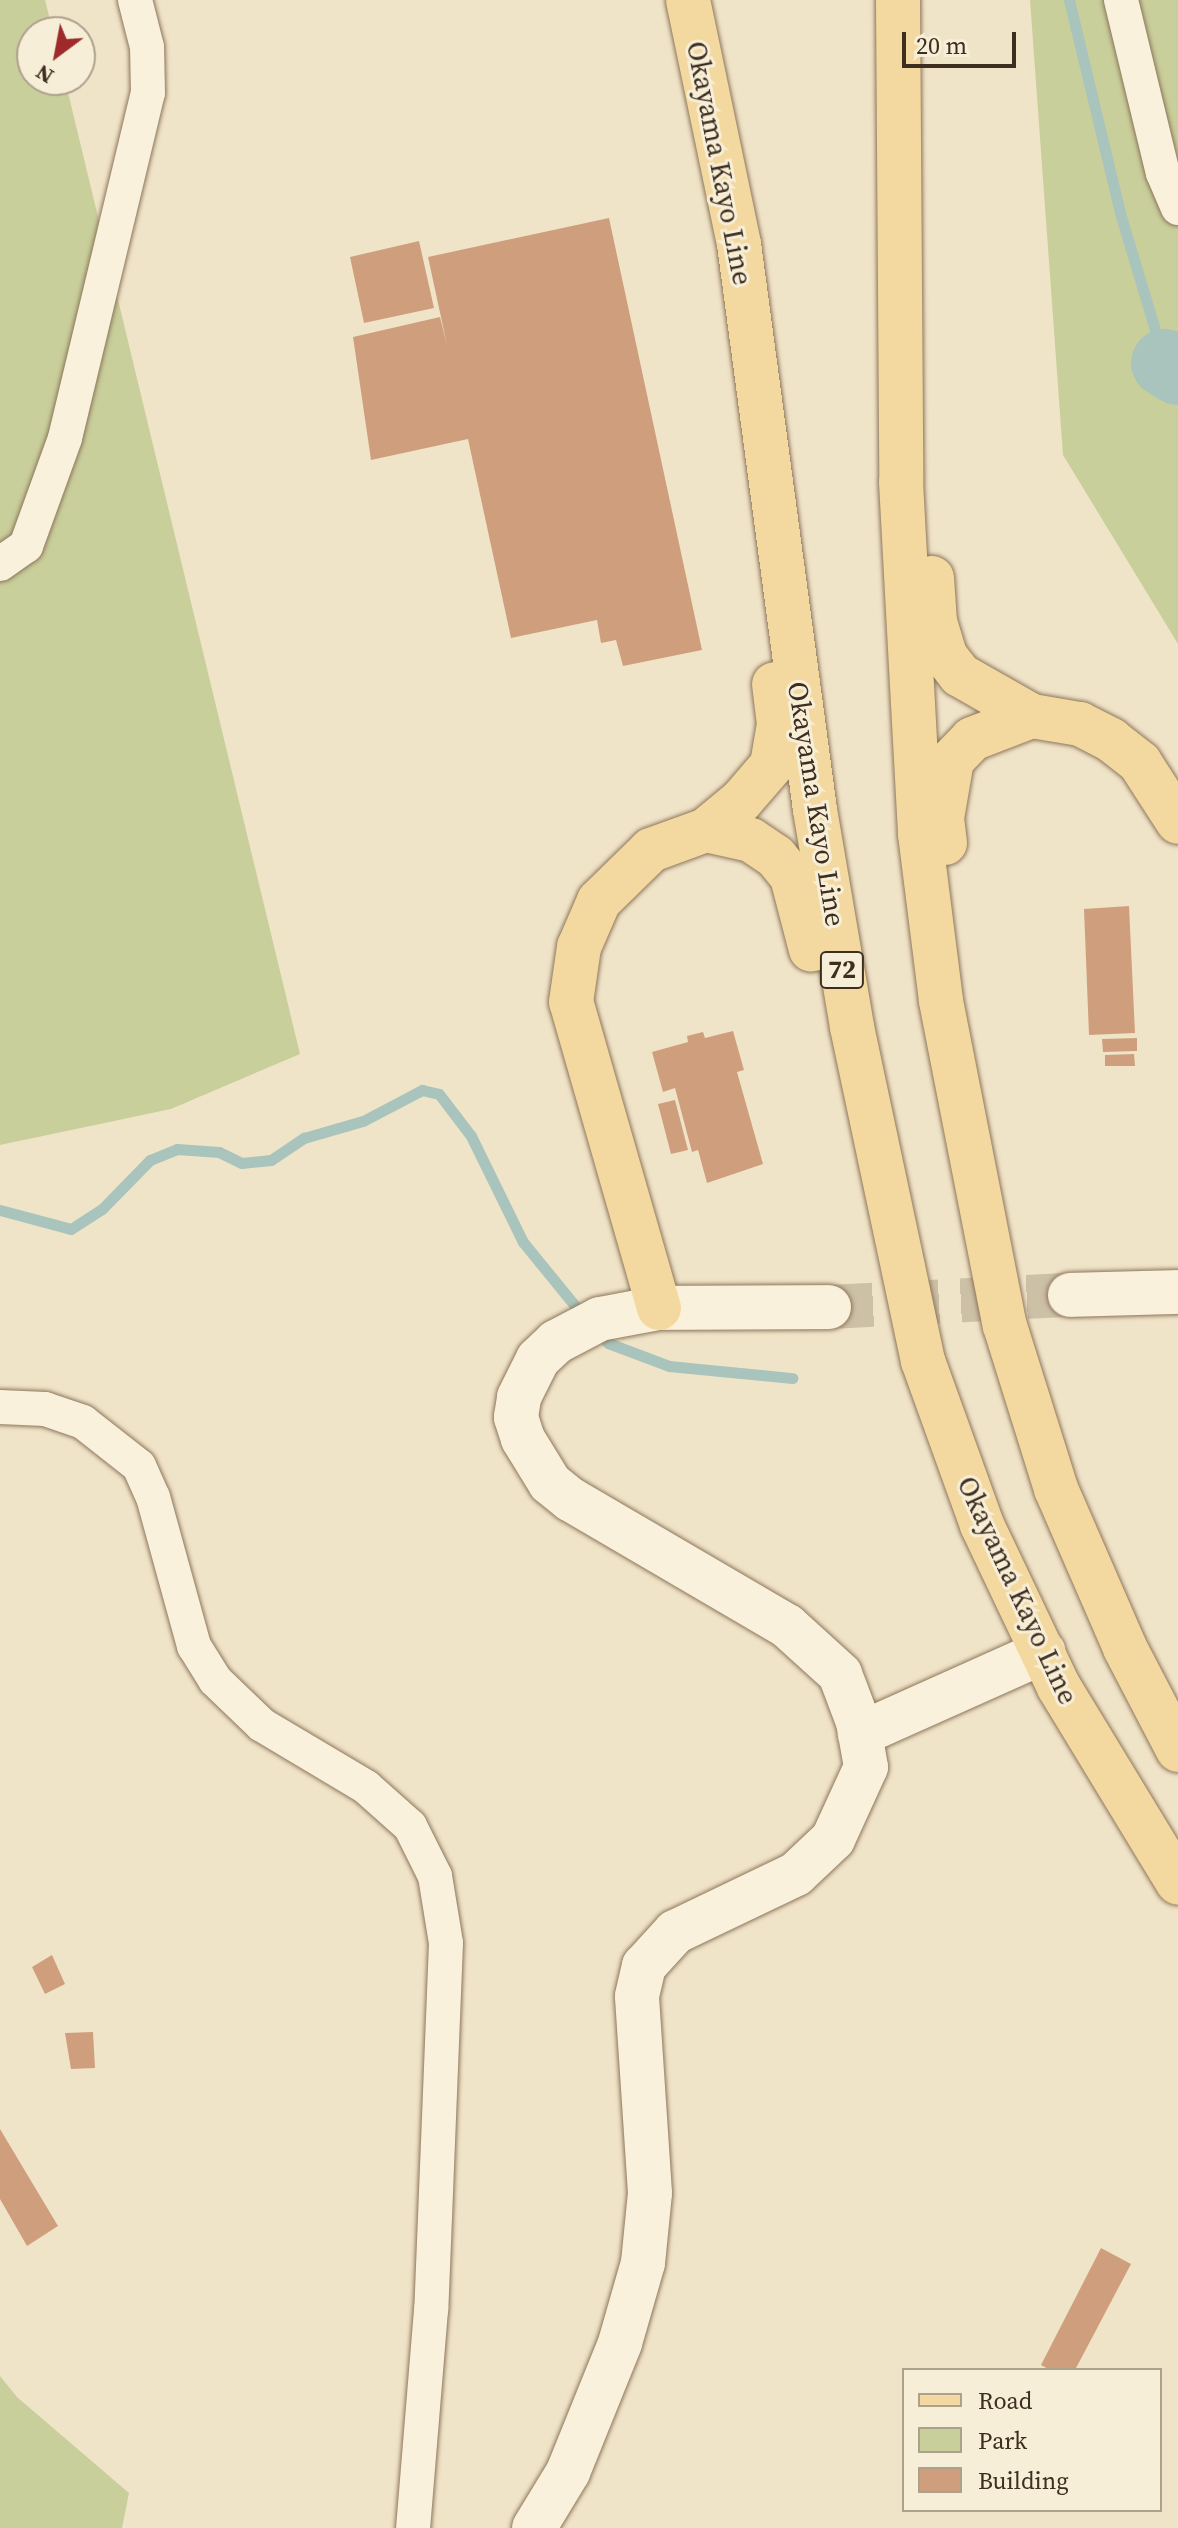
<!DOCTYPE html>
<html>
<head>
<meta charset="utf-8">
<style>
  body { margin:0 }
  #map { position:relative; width:1178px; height:2528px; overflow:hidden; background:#f0e4c8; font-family:"Source Serif 4",serif }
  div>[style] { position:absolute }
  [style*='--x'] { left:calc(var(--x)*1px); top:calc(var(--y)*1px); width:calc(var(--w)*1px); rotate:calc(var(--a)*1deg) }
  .green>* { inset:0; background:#c9cf9b }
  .stream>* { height:11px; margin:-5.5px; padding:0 5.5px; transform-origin:5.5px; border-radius:5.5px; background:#a9c4bc }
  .river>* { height:68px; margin:-34px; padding:0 34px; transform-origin:34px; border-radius:34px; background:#a9c4bc }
  .building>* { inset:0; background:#cf9f7d }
  .secondary-tunnel>* { height:44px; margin-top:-22px; transform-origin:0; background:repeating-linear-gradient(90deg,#ccc0a6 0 44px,transparent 0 66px) }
  .roads { filter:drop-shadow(0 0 2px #8d765c) drop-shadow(0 0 2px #8d765c) }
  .street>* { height:34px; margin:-17px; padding:0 17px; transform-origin:17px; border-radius:17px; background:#faf1dc }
  .secondary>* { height:44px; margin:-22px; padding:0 22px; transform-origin:22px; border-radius:22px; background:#faf1dc }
  .primary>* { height:44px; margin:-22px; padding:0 22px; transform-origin:22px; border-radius:22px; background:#f3d9a0 }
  span { translate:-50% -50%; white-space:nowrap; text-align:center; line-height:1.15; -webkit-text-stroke:6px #f7eed8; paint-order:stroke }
  .shield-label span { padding:2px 6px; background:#f7eed8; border:2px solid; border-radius:6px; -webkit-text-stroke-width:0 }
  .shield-label { font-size:26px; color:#3d2e20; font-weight:700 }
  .street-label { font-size:28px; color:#3d2e20 }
  .legend { position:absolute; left:902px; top:2368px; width:260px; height:144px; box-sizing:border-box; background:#f7eed8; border:2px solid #ada18e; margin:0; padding:10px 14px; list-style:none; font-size:24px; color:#3d2e20 }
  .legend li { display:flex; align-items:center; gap:16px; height:40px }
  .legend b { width:40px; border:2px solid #ada18e }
  .north { position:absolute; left:16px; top:16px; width:80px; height:80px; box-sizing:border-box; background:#f7eed8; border:2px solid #ada18e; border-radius:50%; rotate:212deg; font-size:22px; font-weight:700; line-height:32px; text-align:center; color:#3d2e20 }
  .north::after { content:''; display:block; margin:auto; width:28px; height:36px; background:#9e2a2b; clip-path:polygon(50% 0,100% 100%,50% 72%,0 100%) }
  .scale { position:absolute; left:902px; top:32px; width:114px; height:36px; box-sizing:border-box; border:4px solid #3d2e20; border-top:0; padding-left:10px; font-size:24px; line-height:28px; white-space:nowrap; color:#3d2e20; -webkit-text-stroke:6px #f7eed8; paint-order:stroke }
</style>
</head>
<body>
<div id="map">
  <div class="green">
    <i style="clip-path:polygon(0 0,45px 0,53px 32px,32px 32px,32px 80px,65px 80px,300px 1054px,171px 1109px,0 1145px)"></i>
    <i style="clip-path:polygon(1030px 0,1178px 0,1178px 644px,1063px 455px)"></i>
    <i style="clip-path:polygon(0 2376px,17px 2397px,129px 2493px,122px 2528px,0 2528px)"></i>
  </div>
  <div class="stream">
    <i style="--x:1069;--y:0;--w:219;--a:76.5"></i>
    <i style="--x:1120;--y:213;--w:157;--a:73.3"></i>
    <i style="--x:0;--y:1210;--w:73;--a:15"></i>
    <i style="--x:71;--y:1229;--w:37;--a:-33"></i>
    <i style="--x:102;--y:1209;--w:69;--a:-45.6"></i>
    <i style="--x:150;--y:1160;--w:29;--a:-22"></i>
    <i style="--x:177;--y:1149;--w:42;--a:4.1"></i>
    <i style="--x:219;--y:1152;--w:25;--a:26"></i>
    <i style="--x:242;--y:1163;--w:29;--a:-6"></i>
    <i style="--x:271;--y:1160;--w:40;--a:-34"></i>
    <i style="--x:304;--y:1138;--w:61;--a:-16.1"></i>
    <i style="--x:363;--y:1121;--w:67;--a:-27.7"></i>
    <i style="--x:422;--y:1090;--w:17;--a:13"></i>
    <i style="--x:439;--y:1094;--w:53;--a:52.7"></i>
    <i style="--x:471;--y:1136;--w:118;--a:63.9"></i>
    <i style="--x:523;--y:1242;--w:98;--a:50.8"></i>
    <i style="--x:597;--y:1331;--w:16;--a:47"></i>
    <i style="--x:608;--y:1343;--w:65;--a:20.7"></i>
    <i style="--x:669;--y:1366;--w:124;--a:5.6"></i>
  </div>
  <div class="river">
    <i style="--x:1165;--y:363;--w:15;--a:32"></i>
  </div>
  <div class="building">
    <i style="clip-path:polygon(609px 218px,702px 650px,623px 666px,616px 640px,601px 643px,597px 620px,511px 638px,468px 439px,371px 460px,353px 337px,440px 317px,447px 345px,428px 257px)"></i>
    <i style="clip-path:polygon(419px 241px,434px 308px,364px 323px,350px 257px)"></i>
    <i style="clip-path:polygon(1129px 906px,1135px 1033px,1089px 1035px,1084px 909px)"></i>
    <i style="clip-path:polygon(733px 1031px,744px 1070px,737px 1072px,763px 1164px,707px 1183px,698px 1150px,692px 1152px,675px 1088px,663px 1092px,652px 1052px,688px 1042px,687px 1036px,703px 1032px,705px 1038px)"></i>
    <i style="clip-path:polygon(1137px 1038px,1137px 1051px,1103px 1052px,1102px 1039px)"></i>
    <i style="clip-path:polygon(1134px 1054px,1135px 1066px,1105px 1066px,1105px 1055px)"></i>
    <i style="clip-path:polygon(675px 1100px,688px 1150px,671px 1154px,658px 1104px)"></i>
    <i style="clip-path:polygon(52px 1955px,65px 1984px,45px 1994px,32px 1967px)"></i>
    <i style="clip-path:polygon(93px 2032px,95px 2068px,71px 2069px,65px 2033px)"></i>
    <i style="clip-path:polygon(0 2129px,58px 2226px,27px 2246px,0 2199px)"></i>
    <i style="clip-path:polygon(1101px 2248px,1131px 2264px,1075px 2370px,1050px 2370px,1041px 2365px)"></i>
  </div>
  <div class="secondary-tunnel">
    <i style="--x:829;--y:1307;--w:241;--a:-2.9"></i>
  </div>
  <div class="roads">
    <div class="street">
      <i style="--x:1121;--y:0;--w:178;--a:76.4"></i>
      <i style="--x:1163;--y:173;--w:38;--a:67"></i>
      <i style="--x:0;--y:564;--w:32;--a:-35"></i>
      <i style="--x:26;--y:546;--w:115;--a:-70.1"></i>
      <i style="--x:65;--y:438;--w:355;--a:-76.5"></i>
      <i style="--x:148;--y:93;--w:46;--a:-91.2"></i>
      <i style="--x:147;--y:47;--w:49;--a:-104.3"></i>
      <i style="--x:0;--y:1407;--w:45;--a:2.5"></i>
      <i style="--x:45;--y:1409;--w:40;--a:18.9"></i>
      <i style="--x:83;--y:1422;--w:71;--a:38.2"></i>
      <i style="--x:139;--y:1466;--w:34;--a:66"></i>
      <i style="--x:153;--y:1497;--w:155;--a:74.6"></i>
      <i style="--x:194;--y:1646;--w:40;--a:58"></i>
      <i style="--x:215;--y:1680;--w:65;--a:43.8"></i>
      <i style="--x:262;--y:1725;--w:121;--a:30.8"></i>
      <i style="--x:366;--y:1787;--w:59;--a:41.6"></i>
      <i style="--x:410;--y:1826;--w:56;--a:63.4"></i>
      <i style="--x:435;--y:1876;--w:68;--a:80.7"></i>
      <i style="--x:446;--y:1943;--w:367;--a:92.3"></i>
      <i style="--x:431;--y:2310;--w:219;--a:94.7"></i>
    </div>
    <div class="secondary">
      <i style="--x:1070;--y:1295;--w:108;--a:-1.6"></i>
      <i style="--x:860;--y:1734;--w:201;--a:-24.1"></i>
      <i style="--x:534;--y:2528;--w:66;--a:-58.7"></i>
      <i style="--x:568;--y:2472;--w:139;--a:-68"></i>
      <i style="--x:620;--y:2343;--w:83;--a:-74"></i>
      <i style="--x:643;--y:2263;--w:70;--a:-84.3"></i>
      <i style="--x:650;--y:2193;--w:197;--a:-93.8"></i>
      <i style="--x:637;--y:1996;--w:31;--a:-77"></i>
      <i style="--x:644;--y:1966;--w:46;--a:-47.6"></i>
      <i style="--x:675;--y:1932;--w:134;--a:-25.6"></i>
      <i style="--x:796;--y:1874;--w:51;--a:-43.4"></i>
      <i style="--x:833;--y:1839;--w:79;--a:-65.4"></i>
      <i style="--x:866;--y:1767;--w:46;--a:-100.1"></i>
      <i style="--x:858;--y:1722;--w:51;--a:-110.6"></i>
      <i style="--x:840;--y:1674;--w:72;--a:-137.8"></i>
      <i style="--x:787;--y:1626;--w:250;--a:-149.7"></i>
      <i style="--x:571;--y:1500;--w:27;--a:-141"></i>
      <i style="--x:550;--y:1483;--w:52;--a:-121.5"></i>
      <i style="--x:523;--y:1439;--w:23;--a:-108"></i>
      <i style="--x:516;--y:1417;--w:20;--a:-81"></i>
      <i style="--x:519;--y:1397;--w:42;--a:-63.4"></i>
      <i style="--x:538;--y:1359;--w:25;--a:-43"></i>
      <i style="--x:556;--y:1342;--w:50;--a:-27.6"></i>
      <i style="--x:600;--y:1319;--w:60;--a:-10.6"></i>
      <i style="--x:659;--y:1308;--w:170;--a:-0.3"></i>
    </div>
    <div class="primary">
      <i style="--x:688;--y:0;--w:249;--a:78.2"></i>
      <i style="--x:739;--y:244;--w:571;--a:82.35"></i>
      <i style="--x:815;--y:810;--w:220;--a:80.3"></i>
      <i style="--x:852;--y:1027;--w:341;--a:78"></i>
      <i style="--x:923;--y:1361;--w:174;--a:70.2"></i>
      <i style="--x:982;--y:1525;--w:179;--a:64.6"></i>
      <i style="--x:1059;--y:1687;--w:229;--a:58.7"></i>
      <i style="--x:898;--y:0;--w:482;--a:89.6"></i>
      <i style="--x:901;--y:482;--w:353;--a:86.9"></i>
      <i style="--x:920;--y:834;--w:168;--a:82.8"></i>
      <i style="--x:941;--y:1001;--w:331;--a:78.9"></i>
      <i style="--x:1005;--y:1326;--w:171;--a:72.6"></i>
      <i style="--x:1056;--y:1489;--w:173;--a:66.5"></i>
      <i style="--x:1125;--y:1648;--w:115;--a:62.5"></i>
      <i style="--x:932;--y:578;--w:44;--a:86.1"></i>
      <i style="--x:935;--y:622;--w:37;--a:73"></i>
      <i style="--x:946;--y:657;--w:23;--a:52"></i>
      <i style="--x:960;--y:675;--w:83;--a:29.7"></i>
      <i style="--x:1032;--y:716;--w:49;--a:9.5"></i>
      <i style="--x:1080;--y:724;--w:35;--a:27"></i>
      <i style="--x:1111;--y:740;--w:37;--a:38"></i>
      <i style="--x:1140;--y:763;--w:70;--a:57.2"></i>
      <i style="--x:706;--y:830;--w:46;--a:12.5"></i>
      <i style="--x:751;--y:840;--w:30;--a:34"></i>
      <i style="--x:776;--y:857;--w:26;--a:51"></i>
      <i style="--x:792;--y:877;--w:75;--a:75.4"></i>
      <i style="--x:945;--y:843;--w:25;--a:-97"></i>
      <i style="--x:942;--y:818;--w:59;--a:-80.2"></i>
      <i style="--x:952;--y:760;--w:29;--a:-46"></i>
      <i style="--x:972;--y:739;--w:64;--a:-21"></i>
      <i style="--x:659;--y:1308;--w:318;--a:-106"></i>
      <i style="--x:571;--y:1002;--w:56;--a:-81.7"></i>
      <i style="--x:579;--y:947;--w:50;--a:-66.5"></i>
      <i style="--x:599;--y:901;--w:73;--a:-44.4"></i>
      <i style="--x:651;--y:850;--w:59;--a:-20"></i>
      <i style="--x:706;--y:830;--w:45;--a:-39.6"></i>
      <i style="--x:741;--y:801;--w:48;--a:-49.3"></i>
      <i style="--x:772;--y:765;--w:42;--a:-80.3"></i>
      <i style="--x:779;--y:724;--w:40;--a:-97.1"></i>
    </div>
  </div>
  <div class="shield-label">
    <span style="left:842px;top:970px">72</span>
  </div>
  <div class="street-label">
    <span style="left:720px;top:163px;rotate:79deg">Okayama Kayo Line</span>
    <span style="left:817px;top:804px;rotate:81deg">Okayama Kayo Line</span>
    <span style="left:1018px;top:1590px;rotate:65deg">Okayama Kayo Line</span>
  </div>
  <ul class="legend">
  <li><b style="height:10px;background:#f3d9a0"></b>Road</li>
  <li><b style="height:22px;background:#c9cf9b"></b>Park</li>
  <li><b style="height:22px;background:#cf9f7d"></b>Building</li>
  </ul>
  <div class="north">N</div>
  <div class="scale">20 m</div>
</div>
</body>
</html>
